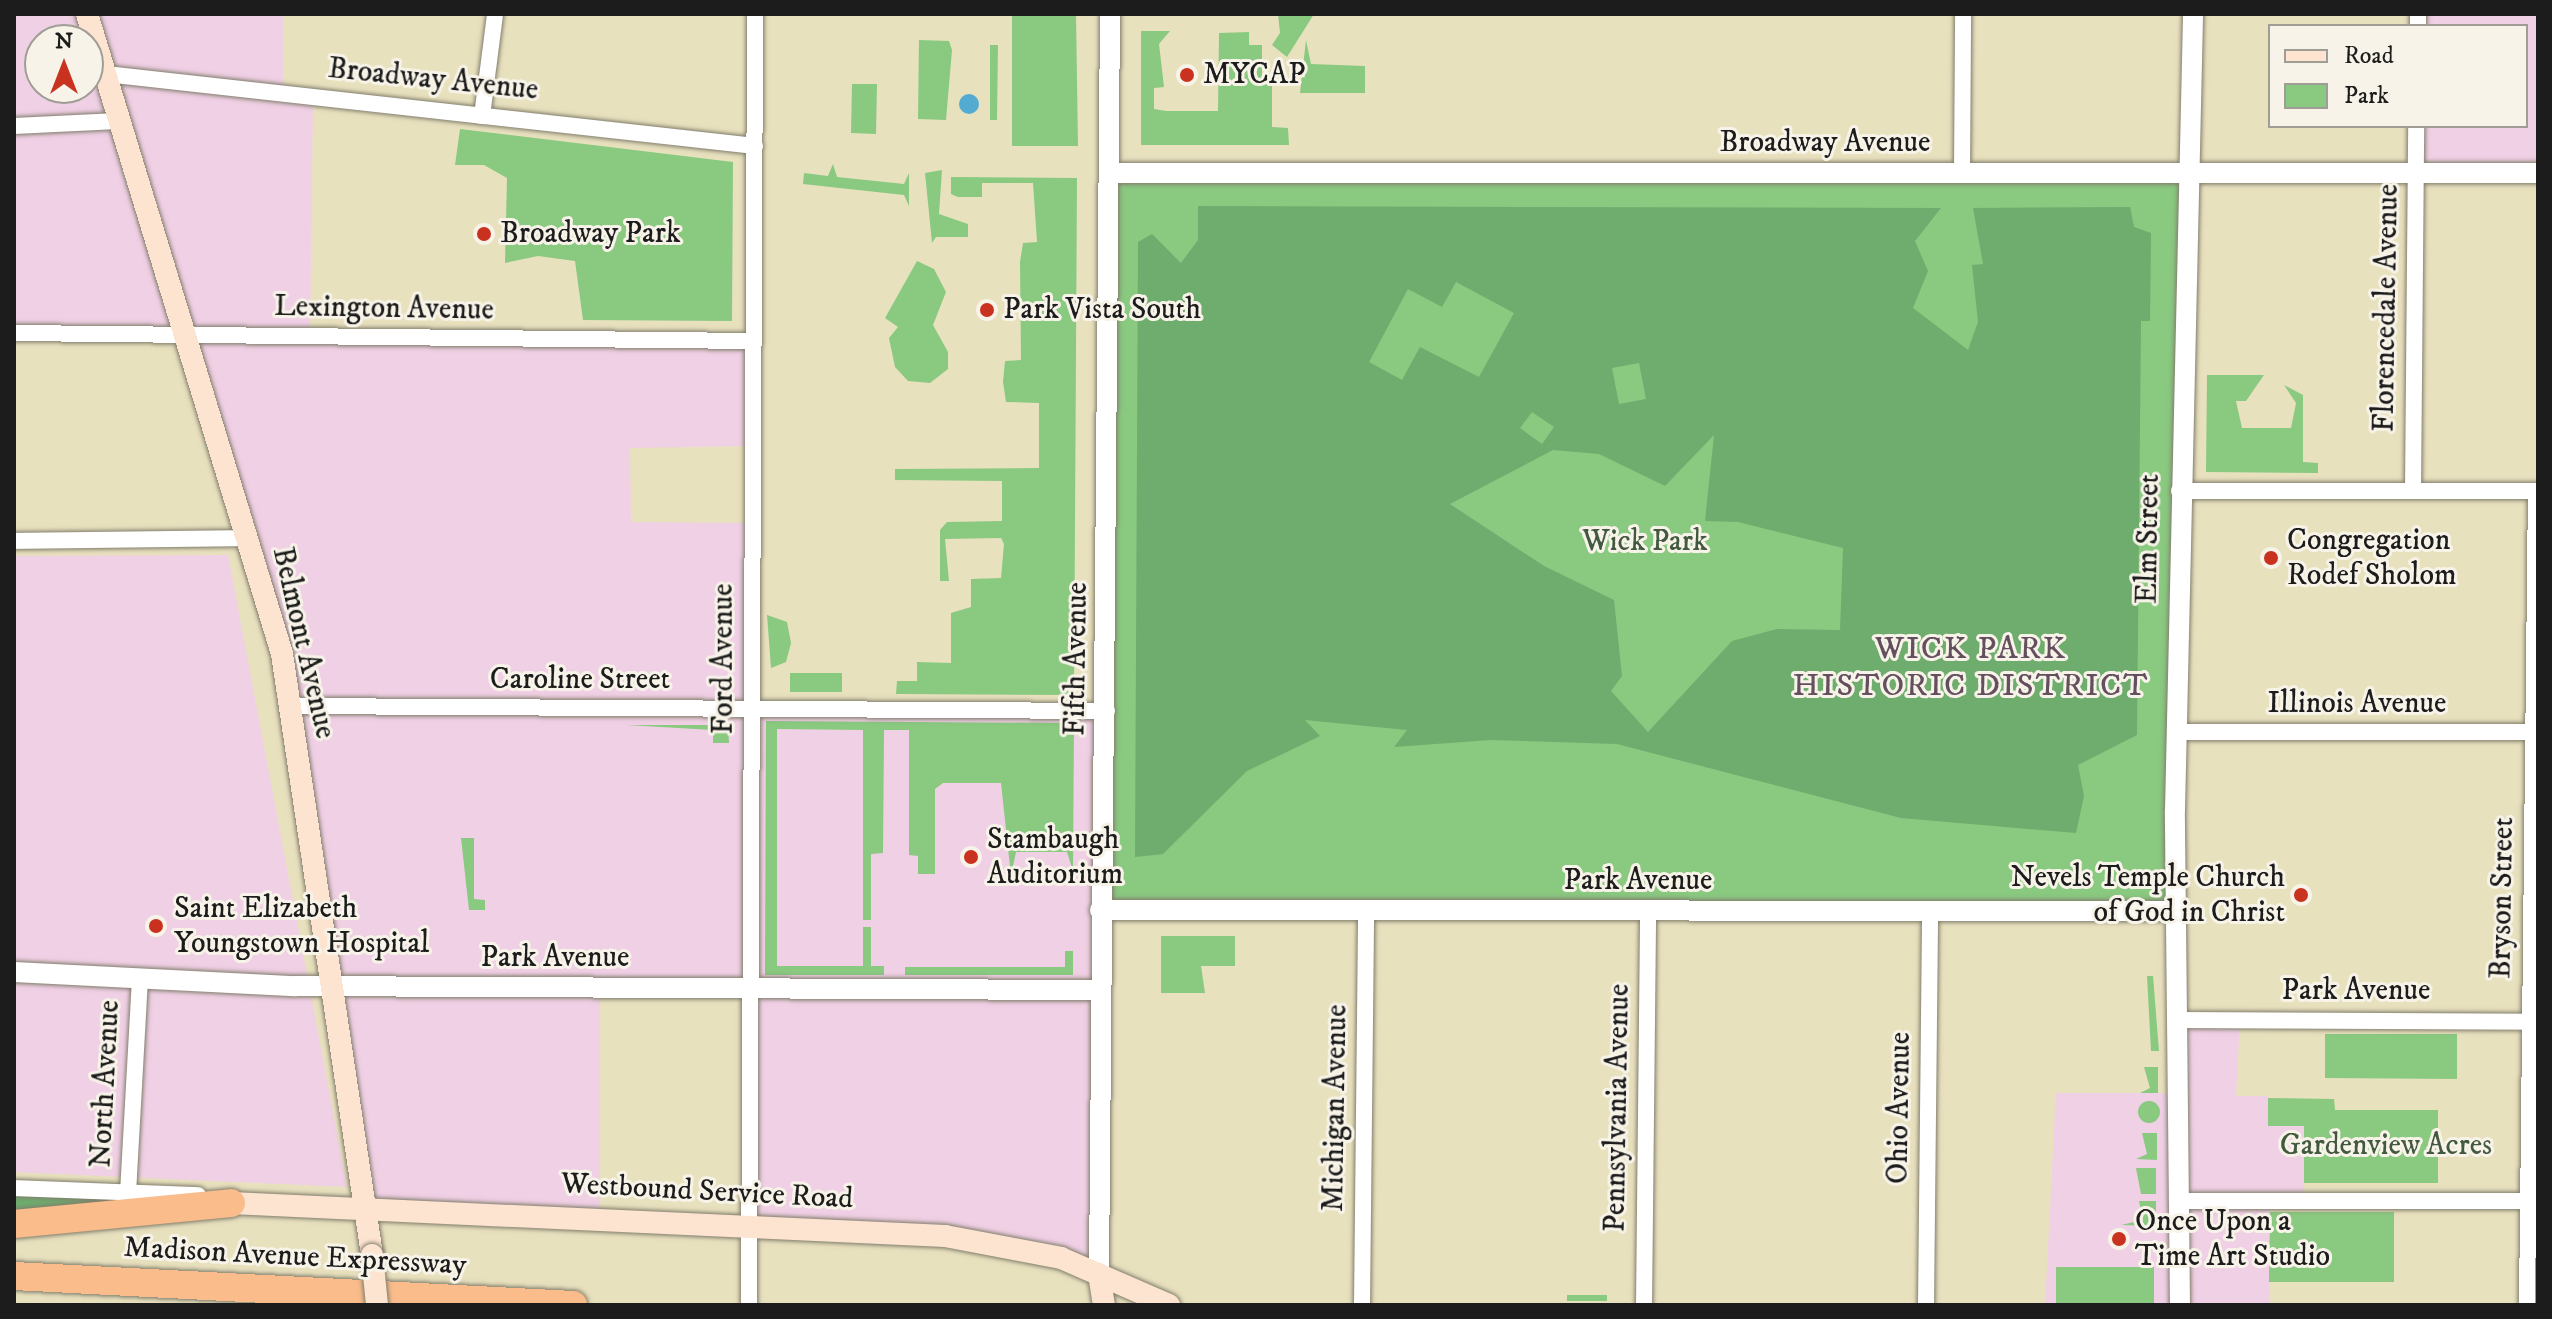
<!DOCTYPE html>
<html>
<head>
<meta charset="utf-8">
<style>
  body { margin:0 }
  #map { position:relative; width:2552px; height:1319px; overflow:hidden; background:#e8e1be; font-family:"IM FELL DW Pica",serif }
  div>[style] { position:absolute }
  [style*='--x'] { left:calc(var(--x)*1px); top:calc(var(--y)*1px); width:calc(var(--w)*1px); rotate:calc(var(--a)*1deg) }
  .built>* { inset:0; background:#f0d0e5 }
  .green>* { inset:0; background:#89c980 }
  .round { border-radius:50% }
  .forest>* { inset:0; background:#6ead6e }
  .water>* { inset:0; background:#54abd1 }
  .roads { filter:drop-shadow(0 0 2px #827e6d) drop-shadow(0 0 2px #827e6d) }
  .minor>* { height:16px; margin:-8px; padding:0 8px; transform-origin:8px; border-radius:8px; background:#fff }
  .tertiary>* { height:20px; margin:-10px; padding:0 10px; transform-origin:10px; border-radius:10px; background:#fff }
  .secondary>* { height:22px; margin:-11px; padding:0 11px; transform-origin:11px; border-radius:11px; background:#fde4d1 }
  .motorway>* { height:28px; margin:-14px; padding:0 14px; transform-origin:14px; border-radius:14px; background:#fabc8b }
  .bridges { filter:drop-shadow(0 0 2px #827e6d) drop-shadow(0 0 2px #827e6d) }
  .secondary-bridge>* { height:22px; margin:-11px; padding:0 11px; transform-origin:11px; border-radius:11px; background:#fde4d1 }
  .dots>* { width:22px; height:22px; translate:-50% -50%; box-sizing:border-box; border:4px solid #f7f3e8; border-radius:50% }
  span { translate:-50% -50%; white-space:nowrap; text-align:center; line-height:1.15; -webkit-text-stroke:6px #f7f3e8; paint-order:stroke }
  .poi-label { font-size:30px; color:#1c1c1c }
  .left { translate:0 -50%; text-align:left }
  .right { translate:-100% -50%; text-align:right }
  .street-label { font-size:30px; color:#1c1c1c }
  .park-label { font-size:30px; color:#42593f }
  .neighbourhood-label { font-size:32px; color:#644f5e; letter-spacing:2px }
  .frame { position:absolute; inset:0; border:16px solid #1c1c1c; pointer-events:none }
  .legend { position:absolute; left:2268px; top:24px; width:260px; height:104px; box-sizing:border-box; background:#f7f3e8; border:2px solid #9f9d96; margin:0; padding:10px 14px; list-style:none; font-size:24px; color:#1c1c1c }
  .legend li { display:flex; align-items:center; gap:16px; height:40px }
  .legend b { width:40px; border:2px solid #9f9d96 }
  .north { position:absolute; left:24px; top:24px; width:80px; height:80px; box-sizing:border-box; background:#f7f3e8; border:2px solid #9f9d96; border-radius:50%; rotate:0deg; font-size:22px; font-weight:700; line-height:32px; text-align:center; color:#1c1c1c }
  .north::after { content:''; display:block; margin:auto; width:28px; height:36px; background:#c8321e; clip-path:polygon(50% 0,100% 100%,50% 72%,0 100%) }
</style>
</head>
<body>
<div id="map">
  <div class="built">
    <i style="clip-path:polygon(evenodd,14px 14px,283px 14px,283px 94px,313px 97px,310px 336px,754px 341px,753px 446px,630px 448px,631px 522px,753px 523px,752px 709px,1107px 711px,1099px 1274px,1061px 1258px,749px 1224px,750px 990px,600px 989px,600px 1217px,367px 1205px,292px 706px,183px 334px,14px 333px,14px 14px,40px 40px,88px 40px,88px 88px,40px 88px,40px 40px)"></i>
    <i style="clip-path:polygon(2418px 14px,2538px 14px,2538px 173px,2416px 173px,2416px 126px,2526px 126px,2526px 26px,2418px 26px)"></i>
    <i style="clip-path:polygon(228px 555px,347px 1187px,14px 1172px,14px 556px)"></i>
    <i style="clip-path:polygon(2182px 1020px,2240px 1020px,2236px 1096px,2268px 1096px,2268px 1126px,2304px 1126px,2304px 1201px,2270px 1202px,2269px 1305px,2045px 1305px,2056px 1093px,2181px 1093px)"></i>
  </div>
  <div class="green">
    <i style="clip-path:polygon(1012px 14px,1076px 14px,1078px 146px,1012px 146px)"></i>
    <i style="clip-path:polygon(1278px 14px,1314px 14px,1287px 57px,1272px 45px,1280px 33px)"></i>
    <i style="clip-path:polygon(1141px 31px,1170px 31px,1159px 44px,1164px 87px,1154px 88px,1154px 109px,1166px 111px,1218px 111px,1219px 33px,1249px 32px,1249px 45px,1262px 45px,1262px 81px,1272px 81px,1272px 127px,1288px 128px,1289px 145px,1141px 145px)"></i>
    <i style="clip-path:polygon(919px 40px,949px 41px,952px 50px,946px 120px,918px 119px)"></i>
    <i style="clip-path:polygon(1306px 40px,1311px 64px,1365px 66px,1365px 93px,1300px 93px)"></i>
    <i style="clip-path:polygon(990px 45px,998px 45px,997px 120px,990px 120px)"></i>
    <i style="clip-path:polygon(852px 84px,877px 84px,876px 134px,851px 133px)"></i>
    <i style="clip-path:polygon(460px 129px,733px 162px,732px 321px,583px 320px,575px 261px,538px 256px,505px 263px,507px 178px,484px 165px,455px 165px)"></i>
    <i style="clip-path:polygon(833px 164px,837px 177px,904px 184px,909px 173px,909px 206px,904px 195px,803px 184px,804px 173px,828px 176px)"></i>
    <i style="clip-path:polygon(942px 170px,939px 214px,968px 224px,968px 237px,936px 237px,932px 243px,925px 173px)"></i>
    <i style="clip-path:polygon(1111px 173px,2191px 173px,2176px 911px,1100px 910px)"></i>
    <i style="clip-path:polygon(951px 177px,1077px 178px,1074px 695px,896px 694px,897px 681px,917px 681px,917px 662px,951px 663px,951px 613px,971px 607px,971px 579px,1001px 578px,1004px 544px,1001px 538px,945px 539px,949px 581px,940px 581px,940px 530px,947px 522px,1002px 521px,1002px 481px,895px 480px,895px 469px,1039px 468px,1039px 403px,1006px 402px,1003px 382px,1005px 361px,1021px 360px,1020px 262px,1023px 243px,1037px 242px,1033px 183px,982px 183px,982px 197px,958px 197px,951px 194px)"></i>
    <i style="clip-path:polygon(917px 261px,934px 269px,946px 292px,933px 325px,948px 352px,948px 369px,930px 383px,908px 381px,895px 367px,889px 338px,898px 327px,885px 318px)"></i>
    <i style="clip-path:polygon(2207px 375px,2264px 375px,2246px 401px,2236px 401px,2242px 428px,2291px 428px,2296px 403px,2284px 385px,2303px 395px,2303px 462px,2318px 463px,2318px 473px,2206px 472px)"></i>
    <i style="clip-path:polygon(767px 615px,787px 622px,791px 643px,786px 662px,771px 668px)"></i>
    <i style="clip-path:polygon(790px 673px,842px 673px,842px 692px,790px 692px)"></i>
    <i style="clip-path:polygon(766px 721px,1074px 723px,1073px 871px,1067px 852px,1016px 852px,1011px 876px,1001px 783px,943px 783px,935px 789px,935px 874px,918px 874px,918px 856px,909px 855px,909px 730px,884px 730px,883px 853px,871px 854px,871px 920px,863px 920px,863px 730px,777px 729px,777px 966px,863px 966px,863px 927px,871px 927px,871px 966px,884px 966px,884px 975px,765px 975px)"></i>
    <i style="clip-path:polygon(626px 725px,728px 725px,729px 743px,713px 743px,713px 730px)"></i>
    <i style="clip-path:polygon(461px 838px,474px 838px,474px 899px,485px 900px,485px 910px,469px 910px)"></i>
    <i style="clip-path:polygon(1161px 936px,1235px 936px,1235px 966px,1201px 966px,1205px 993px,1161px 993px)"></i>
    <i style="clip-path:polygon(1065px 951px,1073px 951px,1073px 975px,905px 975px,905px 967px,1065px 967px)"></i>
    <i style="clip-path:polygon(2147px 976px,2153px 976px,2159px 1051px,2151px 1051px)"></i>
    <i style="clip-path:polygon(2325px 1034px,2457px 1034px,2457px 1079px,2325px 1078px)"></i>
    <i style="clip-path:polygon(2144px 1067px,2158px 1067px,2158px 1093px,2140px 1093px,2150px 1088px)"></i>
    <i style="clip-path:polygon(2268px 1098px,2334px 1099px,2335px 1110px,2438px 1110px,2438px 1183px,2304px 1183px,2304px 1126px,2268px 1126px)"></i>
    <i class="round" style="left:2138px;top:1101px;width:22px;height:22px"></i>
    <i style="clip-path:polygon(2142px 1133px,2157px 1133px,2157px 1160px,2136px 1159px,2147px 1154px)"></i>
    <i style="clip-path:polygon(2136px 1168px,2156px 1168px,2156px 1194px,2141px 1194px)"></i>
    <i style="clip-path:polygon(2139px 1201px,2156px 1201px,2156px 1226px,2121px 1225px,2143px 1220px)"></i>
    <i style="clip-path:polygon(2270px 1212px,2394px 1212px,2394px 1282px,2269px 1282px)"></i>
    <i style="clip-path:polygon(2056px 1267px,2154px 1267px,2154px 1305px,2056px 1305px)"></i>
    <i style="clip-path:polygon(1567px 1295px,1607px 1295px,1607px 1301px,1567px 1301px)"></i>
  </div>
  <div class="forest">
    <i style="clip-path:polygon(evenodd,1198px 206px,1941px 208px,1915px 241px,1928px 271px,1913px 308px,1968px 350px,1978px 322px,1972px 265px,1983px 264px,1973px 208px,2130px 207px,2134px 227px,2151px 233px,2150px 321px,2141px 321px,2137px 735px,2078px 765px,2084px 796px,2076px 833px,1901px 818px,1617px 744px,1491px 740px,1394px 747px,1407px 730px,1305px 720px,1320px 736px,1247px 771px,1163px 854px,1135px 857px,1138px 242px,1152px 234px,1181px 263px,1198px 240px,1198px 206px,1456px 282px,1514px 313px,1479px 377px,1420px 347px,1402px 380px,1369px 362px,1408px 289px,1442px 307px,1456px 282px,1198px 206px,1639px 363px,1646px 399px,1619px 404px,1612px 368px,1639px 363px,1198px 206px,1532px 412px,1554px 427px,1542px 444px,1520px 428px,1532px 412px,1198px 206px,1714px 435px,1705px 521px,1738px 522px,1843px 548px,1840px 630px,1777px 629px,1732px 641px,1648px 732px,1611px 691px,1622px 676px,1614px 600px,1544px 566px,1450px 504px,1553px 450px,1599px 454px,1665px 486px,1714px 435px)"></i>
    <i style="clip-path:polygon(14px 1188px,107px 1193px,123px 1202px,14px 1224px)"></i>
  </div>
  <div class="water">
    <i class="round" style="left:959px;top:94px;width:20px;height:20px"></i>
  </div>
  <div class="roads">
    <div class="minor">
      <i style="--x:2418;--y:26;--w:12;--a:-90"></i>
      <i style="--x:106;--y:74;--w:653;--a:6.33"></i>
      <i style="--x:482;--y:116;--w:103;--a:-82.7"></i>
      <i style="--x:14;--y:126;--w:104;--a:-2.8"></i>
      <i style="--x:1962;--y:173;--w:159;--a:-89.6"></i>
      <i style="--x:14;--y:333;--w:740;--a:0.62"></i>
      <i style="--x:2179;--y:491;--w:359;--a:0"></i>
      <i style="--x:2413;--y:491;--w:365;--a:-89.5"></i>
      <i style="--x:14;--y:541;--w:233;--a:-0.7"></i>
      <i style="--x:292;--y:706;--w:815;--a:0.35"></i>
      <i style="--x:2176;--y:732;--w:362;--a:0"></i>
      <i style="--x:2182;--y:1020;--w:348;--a:0.3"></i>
      <i style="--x:14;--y:1188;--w:184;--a:2.2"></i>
      <i style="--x:128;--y:1193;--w:216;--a:-86.8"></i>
      <i style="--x:2181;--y:1201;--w:355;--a:0"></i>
      <i style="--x:749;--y:1305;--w:1291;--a:-89.73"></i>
      <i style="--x:1362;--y:1305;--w:394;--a:-89.4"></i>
      <i style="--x:1644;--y:1305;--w:394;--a:-89.4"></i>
      <i style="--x:1926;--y:1305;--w:394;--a:-89.4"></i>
      <i style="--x:2527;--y:1305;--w:814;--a:-89.37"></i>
    </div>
    <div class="tertiary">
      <i style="--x:1111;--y:173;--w:1427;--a:0"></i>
      <i style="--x:1100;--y:910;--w:1076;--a:0.05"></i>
      <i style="--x:14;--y:972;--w:281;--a:2.9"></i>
      <i style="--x:295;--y:986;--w:801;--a:0.29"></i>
      <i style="--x:1099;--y:1274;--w:1260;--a:-89.5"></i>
      <i style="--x:2180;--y:1305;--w:495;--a:-90.6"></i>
      <i style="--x:2175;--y:810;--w:796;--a:-88.7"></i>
    </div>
    <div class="secondary">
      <i style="--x:87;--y:14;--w:669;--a:73.05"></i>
      <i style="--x:282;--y:654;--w:608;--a:81.48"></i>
      <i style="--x:231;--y:1203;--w:715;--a:2.65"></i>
      <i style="--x:945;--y:1236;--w:118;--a:10.7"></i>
      <i style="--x:1061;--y:1258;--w:118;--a:23.5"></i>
      <i style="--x:1099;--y:1274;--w:31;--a:81"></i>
    </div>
    <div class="motorway">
      <i style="--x:14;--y:1224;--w:218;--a:-5.5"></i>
      <i style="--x:14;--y:1276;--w:560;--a:2.97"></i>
    </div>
  </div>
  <div class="bridges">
    <div class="secondary-bridge">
      <i style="--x:372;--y:1255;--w:50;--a:84.3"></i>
    </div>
  </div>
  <div class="dots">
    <i style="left:1187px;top:75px;background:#c8321e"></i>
    <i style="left:484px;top:234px;background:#c8321e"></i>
    <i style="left:987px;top:310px;background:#c8321e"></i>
    <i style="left:2271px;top:558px;background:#c8321e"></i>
    <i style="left:971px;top:857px;background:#c8321e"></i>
    <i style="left:2301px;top:895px;background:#c8321e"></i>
    <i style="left:156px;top:926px;background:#c8321e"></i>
    <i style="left:2119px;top:1239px;background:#c8321e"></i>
  </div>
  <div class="poi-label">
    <span class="left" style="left:1203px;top:75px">MYCAP</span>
    <span class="left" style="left:500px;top:234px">Broadway Park</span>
    <span class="left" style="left:1003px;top:310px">Park Vista South</span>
    <span class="left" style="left:2287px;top:558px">Congregation<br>Rodef Sholom</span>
    <span class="left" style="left:987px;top:857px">Stambaugh<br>Auditorium</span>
    <span class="right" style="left:2285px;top:895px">Nevels Temple Church<br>of God in Christ</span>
    <span class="left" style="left:174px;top:926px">Saint Elizabeth<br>Youngstown Hospital</span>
    <span class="left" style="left:2135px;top:1239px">Once Upon a<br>Time Art Studio</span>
  </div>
  <div class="street-label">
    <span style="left:433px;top:80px;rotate:6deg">Broadway Avenue</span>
    <span style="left:1825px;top:143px">Broadway Avenue</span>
    <span style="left:2387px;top:308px;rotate:-89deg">Florencedale Avenue</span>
    <span style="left:384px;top:309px;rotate:1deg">Lexington Avenue</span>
    <span style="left:2149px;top:539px;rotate:-89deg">Elm Street</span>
    <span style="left:303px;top:643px;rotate:77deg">Belmont Avenue</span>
    <span style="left:724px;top:659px;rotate:-90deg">Ford Avenue</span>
    <span style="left:1077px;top:659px;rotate:-89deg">Fifth Avenue</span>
    <span style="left:580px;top:680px">Caroline Street</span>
    <span style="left:2357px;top:704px">Illinois Avenue</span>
    <span style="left:1638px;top:881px">Park Avenue</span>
    <span style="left:2503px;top:898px;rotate:-89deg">Bryson Street</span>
    <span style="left:555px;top:958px">Park Avenue</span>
    <span style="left:2356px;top:991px">Park Avenue</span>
    <span style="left:106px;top:1084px;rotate:-87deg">North Avenue</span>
    <span style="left:1336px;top:1108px;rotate:-89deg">Michigan Avenue</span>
    <span style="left:1618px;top:1108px;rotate:-89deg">Pennsylvania Avenue</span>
    <span style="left:1900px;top:1108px;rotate:-89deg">Ohio Avenue</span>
    <span style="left:707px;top:1192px;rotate:3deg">Westbound Service Road</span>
    <span style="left:295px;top:1257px;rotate:3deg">Madison Avenue Expressway</span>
  </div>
  <div class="park-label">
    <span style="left:1645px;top:542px">Wick Park</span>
    <span style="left:2386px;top:1146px">Gardenview Acres</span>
  </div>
  <div class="neighbourhood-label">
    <span style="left:1971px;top:668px">WICK PARK<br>HISTORIC DISTRICT</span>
  </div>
  <div class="frame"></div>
  <ul class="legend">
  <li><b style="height:10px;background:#fde4d1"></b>Road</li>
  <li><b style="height:22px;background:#89c980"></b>Park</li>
  </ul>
  <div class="north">N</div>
</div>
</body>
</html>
